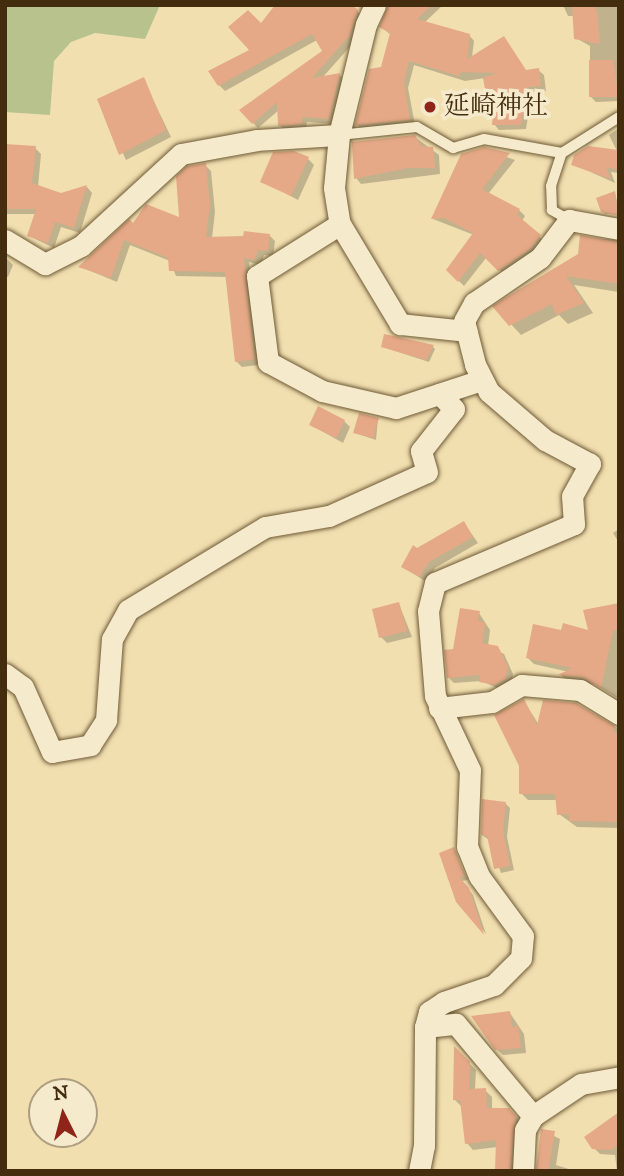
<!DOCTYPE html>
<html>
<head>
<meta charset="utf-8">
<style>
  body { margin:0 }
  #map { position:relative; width:624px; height:1176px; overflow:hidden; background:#f1dfb0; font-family:"IM FELL DW Pica","Noto Serif JP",serif }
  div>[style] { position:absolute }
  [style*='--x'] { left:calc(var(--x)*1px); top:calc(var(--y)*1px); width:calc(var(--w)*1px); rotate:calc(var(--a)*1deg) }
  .green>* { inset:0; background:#b7c28d }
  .shadow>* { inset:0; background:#0003 }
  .building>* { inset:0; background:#e6a987 }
  .roads { filter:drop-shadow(0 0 2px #6e5a36) drop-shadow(0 0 2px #6e5a36) }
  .service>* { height:10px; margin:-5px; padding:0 5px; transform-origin:5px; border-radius:5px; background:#f6eacc }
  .minor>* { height:21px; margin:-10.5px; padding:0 10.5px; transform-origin:10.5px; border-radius:10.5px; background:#f6eacc }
  .dots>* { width:19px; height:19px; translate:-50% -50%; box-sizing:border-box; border:4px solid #f6eacc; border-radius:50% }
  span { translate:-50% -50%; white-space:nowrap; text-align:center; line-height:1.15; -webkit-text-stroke:7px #f6eacc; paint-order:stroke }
  .poi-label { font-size:26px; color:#432d0e }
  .left { translate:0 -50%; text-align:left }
  .frame { position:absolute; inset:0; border:7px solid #432d0e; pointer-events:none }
  .north { position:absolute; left:28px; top:1078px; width:70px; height:70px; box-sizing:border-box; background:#f6eacc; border:2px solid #ae9e80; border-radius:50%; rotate:354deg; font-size:19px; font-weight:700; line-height:28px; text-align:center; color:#432d0e }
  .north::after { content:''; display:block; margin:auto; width:24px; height:32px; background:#8f2418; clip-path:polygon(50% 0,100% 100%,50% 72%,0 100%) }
</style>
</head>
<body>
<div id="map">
  <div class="green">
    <i style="clip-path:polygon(5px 5px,160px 5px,145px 39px,95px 33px,71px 42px,54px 61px,50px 115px,5px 112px)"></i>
  </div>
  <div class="shadow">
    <i style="clip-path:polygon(389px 5px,443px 5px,424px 23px,469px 35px,474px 41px,472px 57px,504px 38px,527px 72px,538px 70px,544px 75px,546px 91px,532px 92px,526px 129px,499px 130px,494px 124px,497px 94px,486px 89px,485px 78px,465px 81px,414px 65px,408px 88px,415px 125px,362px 130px,357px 125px,370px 70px,383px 68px,391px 35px,381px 27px)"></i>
    <i style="clip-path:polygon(563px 5px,619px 5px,619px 101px,596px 102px,590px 96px,590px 46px,576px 38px,574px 16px,568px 16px)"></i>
    <i style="clip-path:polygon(357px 11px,363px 17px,355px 41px,322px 78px,340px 75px,345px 80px,335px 124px,307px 122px,306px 129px,285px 130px,279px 125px,279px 110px,258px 128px,241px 110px,324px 51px,317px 40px,225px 91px,219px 85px,252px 50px,261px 26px)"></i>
    <i style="clip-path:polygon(143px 79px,171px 137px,126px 160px,99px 100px)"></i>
    <i style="clip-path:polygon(619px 128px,619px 173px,611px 172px,615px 183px,573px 164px,617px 151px,609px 135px)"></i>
    <i style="clip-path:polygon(415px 137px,439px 155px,440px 174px,361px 184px,356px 178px)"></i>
    <i style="clip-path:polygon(5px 145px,35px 148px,41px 154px,38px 187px,61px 195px,87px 187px,92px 193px,80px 233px,61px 227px,54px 248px,29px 236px,36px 214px,5px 214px)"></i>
    <i style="clip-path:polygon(484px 149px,515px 160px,488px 194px,519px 210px,525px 216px,522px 221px,545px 242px,505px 275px,486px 258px,464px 286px,448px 270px,474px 235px,433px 219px)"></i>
    <i style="clip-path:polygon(308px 159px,314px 165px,298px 200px,262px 181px)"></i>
    <i style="clip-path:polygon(205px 165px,211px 171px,215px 212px,212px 238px,269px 235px,275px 241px,273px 256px,264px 255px,261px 265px,249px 262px,259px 365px,242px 367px,236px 361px,227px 277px,176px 276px,170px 261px,130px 245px,117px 282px,81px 267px,134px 226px,181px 220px)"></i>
    <i style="clip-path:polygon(615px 193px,619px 213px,605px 214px,602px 211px)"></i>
    <i style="clip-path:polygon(582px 237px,619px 240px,619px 292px,574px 285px,593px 313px,568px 324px,559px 315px,521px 335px,495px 307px,580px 255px)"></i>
    <i style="clip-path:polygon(5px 257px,13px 265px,8px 277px,5px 276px)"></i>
    <i style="clip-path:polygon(383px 347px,433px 347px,435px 349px,429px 362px)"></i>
    <i style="clip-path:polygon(378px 419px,376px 440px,355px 433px)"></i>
    <i style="clip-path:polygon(344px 421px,350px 427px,343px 443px,311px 425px)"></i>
    <i style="clip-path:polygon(464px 523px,478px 543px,435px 568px,426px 582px,404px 567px,417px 550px)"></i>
    <i style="clip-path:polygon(619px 529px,619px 543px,613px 533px)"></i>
    <i style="clip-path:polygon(399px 604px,412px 637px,387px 643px,381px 637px)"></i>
    <i style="clip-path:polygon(619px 605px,619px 699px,594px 684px,567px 681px,561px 675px,569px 672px,534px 664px,528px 658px,563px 632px,590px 632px)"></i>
    <i style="clip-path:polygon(479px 613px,490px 630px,488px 646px,504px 654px,513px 674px,511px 685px,502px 690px,481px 681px,454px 683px,448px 677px,454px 651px)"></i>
    <i style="clip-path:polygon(524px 701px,539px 725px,575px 705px,619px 729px,619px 828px,577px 827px,559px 814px,558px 800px,528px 800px,521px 793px)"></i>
    <i style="clip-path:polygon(505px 803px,510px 808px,507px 837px,514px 870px,501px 873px,489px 840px,482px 835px)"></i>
    <i style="clip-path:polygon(453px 849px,468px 880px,462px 881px,473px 895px,486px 934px,458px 901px)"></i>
    <i style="clip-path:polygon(510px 1013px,524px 1034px,526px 1053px,503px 1055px,496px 1049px)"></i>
    <i style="clip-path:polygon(456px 1050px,476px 1070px,475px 1090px,485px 1090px,492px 1097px,492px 1110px,516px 1117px,522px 1124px,519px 1171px,497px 1171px,497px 1147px,473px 1150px,467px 1143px,461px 1106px,454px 1099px)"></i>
    <i style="clip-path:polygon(619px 1124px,619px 1171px,617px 1171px,615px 1155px,600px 1154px,594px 1148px)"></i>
    <i style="clip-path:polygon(542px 1130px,560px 1139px,556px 1165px,575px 1171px,536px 1171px)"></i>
    <i style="clip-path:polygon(435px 1169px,447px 1169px,449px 1171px,434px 1171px)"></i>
  </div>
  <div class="building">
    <i style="clip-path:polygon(275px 5px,352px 5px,358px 10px,350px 35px,312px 78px,340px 73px,329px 119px,302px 117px,302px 124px,278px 126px,277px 102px,252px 124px,239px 110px,322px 51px,312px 34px,218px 86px,208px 71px,249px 50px,228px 27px,248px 10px,261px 23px)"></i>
    <i style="clip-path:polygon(388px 5px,432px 5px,417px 19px,470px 34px,467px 59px,504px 36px,526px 70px,539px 68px,541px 86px,527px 87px,521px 125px,492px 125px,495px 89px,485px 89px,483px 78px,497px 73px,460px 72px,459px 76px,409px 61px,404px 82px,410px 120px,355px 125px,369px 69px,381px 67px,390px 33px,379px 27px)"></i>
    <i style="clip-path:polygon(572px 5px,593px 5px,597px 11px,600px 44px,574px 39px)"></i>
    <i style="clip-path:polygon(589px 60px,613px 60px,619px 97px,589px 97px)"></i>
    <i style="clip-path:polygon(144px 77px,166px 130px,119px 155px,97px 99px)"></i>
    <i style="clip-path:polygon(415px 135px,421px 146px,433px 147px,435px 168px,408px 168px,354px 179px,352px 142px)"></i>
    <i style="clip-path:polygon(5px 144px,36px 146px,32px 183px,61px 193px,87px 185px,74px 228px,55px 222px,48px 243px,27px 236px,36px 209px,5px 209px)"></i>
    <i style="clip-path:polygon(588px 146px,619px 150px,619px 170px,606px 167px,611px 179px,571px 165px,574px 155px)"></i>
    <i style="clip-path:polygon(484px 147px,510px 153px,482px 189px,520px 209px,517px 215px,541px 235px,530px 249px,498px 271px,480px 253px,458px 282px,446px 270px,473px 233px,444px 218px,431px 219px,461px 154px)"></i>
    <i style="clip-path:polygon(294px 151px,309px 157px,291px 196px,260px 182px,273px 152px)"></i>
    <i style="clip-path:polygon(206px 163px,210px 205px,206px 237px,243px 236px,244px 231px,270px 234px,268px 251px,258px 250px,255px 260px,244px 258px,254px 359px,235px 362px,225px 272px,169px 271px,168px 258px,124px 240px,111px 278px,78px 267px,129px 219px,133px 223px,146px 204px,179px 217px,176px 176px,187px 166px)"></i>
    <i style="clip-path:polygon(615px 191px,619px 216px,601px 212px,596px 198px)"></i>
    <i style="clip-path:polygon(580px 235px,619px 242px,619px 284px,566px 276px,584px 303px,556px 315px,552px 304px,509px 326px,492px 306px,578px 254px)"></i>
    <i style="clip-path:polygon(384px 334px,398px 337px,434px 345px,426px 360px,381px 347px)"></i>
    <i style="clip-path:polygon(318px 406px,345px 420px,336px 438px,309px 425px)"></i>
    <i style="clip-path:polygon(359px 413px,379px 418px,373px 438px,353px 433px)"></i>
    <i style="clip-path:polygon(464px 521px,473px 537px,429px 562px,419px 577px,401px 567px,413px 545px,417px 548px)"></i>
    <i style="clip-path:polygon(399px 602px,407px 631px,379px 638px,372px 609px)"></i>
    <i style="clip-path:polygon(619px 603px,619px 630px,613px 630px,601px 688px,582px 677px,558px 675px,572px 668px,526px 658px,533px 624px,561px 630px,563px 623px,588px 630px,583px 610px)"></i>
    <i style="clip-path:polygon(460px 608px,480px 611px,478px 621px,485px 623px,482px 643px,498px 646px,508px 667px,505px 679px,495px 685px,479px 682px,480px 675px,447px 678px,444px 650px,453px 649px)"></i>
    <i style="clip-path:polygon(524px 699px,537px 725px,543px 700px,576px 703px,615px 726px,613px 732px,619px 733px,619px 822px,569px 821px,569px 814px,557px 815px,555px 794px,519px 794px,519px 766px,494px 715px)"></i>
    <i style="clip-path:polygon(482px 799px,506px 802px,503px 831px,510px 866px,494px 869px,487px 836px,481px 835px)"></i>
    <i style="clip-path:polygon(454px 847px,465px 876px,459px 877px,469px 888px,484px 935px,456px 902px,439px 853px)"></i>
    <i style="clip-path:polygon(510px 1011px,512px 1027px,518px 1026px,521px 1048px,495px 1050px,471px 1016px)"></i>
    <i style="clip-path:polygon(454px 1046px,470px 1062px,469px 1089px,486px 1088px,487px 1108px,509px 1108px,516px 1116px,510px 1171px,495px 1171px,496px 1140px,465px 1144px,460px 1100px,453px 1100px)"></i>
    <i style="clip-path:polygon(619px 1112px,619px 1144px,611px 1150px,592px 1149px,584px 1137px)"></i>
    <i style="clip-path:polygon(541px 1129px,555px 1131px,548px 1171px,536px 1171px)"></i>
  </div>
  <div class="roads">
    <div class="service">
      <i style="--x:339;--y:135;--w:78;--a:-5.9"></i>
      <i style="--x:417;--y:127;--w:42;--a:30.3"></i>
      <i style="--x:453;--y:148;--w:32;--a:-16"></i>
      <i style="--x:484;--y:139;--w:79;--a:10.2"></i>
      <i style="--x:569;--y:220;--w:20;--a:-150"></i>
      <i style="--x:552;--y:210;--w:24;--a:-92"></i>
      <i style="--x:551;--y:186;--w:35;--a:-72"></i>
      <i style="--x:562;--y:153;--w:67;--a:-32.3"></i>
    </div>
    <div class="minor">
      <i style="--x:375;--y:5;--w:21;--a:115"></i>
      <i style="--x:366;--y:24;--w:114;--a:103.7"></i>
      <i style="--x:339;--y:135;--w:53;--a:95.4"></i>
      <i style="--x:334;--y:188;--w:36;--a:81"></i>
      <i style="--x:340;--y:224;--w:117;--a:59"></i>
      <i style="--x:400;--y:324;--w:67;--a:6"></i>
      <i style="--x:340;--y:224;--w:98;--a:147.9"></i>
      <i style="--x:257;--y:276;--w:87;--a:82.7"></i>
      <i style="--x:268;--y:362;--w:61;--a:28.2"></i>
      <i style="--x:322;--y:391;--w:76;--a:12.9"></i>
      <i style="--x:396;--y:408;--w:89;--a:-18.2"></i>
      <i style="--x:5;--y:240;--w:47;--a:31"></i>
      <i style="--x:45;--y:264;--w:40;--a:-26.6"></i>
      <i style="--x:81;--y:246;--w:136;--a:-42.6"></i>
      <i style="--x:181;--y:154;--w:77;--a:-10.4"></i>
      <i style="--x:257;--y:140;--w:82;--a:-3.5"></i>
      <i style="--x:5;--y:674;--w:22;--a:36"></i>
      <i style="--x:23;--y:687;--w:71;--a:66"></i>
      <i style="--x:52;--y:752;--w:39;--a:-10"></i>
      <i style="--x:90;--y:745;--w:30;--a:-57"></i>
      <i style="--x:106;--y:720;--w:81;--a:-85.8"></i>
      <i style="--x:112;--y:639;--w:33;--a:-61"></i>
      <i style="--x:128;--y:610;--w:160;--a:-31.2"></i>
      <i style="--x:265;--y:527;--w:65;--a:-9.8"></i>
      <i style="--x:329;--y:516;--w:107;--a:-24.2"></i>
      <i style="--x:427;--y:472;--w:22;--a:-106"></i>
      <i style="--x:421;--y:451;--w:53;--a:-51.8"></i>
      <i style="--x:454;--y:409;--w:21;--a:-133"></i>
      <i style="--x:439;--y:708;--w:53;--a:-6.5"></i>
      <i style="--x:492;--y:702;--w:34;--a:-30"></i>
      <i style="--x:522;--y:685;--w:58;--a:4.9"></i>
      <i style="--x:580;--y:690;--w:46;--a:31.6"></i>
      <i style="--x:425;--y:1027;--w:16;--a:-75"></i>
      <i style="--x:429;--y:1012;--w:18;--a:-34"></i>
      <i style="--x:444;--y:1002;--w:53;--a:-18.8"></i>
      <i style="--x:494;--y:985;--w:38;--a:-45"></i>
      <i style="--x:521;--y:958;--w:22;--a:-85"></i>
      <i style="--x:523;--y:936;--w:74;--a:-126.3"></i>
      <i style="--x:479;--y:876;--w:31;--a:-112"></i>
      <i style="--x:467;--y:847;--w:77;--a:-87.8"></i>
      <i style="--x:470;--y:770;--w:82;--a:-115.3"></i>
      <i style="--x:435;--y:696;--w:85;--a:-94.7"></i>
      <i style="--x:428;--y:611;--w:29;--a:-76"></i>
      <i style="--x:435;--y:583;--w:151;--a:-23"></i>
      <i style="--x:574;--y:524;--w:28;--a:-94"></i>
      <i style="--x:572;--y:496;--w:37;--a:-61"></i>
      <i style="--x:590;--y:464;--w:51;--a:-151.9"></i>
      <i style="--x:545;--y:440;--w:74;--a:-139.4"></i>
      <i style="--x:489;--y:392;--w:31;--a:-117"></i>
      <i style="--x:475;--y:364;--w:44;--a:-104.3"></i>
      <i style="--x:464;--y:321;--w:21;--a:-61"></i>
      <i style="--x:474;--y:303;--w:80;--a:-34.3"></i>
      <i style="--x:540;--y:258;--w:48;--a:-52.7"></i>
      <i style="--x:569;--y:220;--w:51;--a:10.2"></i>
      <i style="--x:533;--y:1116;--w:58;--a:-33.7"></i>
      <i style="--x:581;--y:1084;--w:39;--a:-10"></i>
      <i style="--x:419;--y:1171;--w:25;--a:-79"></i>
      <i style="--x:424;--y:1146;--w:119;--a:-89.5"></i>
      <i style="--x:425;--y:1027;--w:31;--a:-6"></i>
      <i style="--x:456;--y:1024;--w:120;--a:50.1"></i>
      <i style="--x:533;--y:1116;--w:16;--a:120"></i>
      <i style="--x:525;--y:1130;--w:41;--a:92.8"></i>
    </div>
  </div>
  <div class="dots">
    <i style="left:430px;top:107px;background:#8f2418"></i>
  </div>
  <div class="poi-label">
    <span class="left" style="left:444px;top:107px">延崎神社</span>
  </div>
  <div class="frame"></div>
  <div class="north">N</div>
</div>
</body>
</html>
